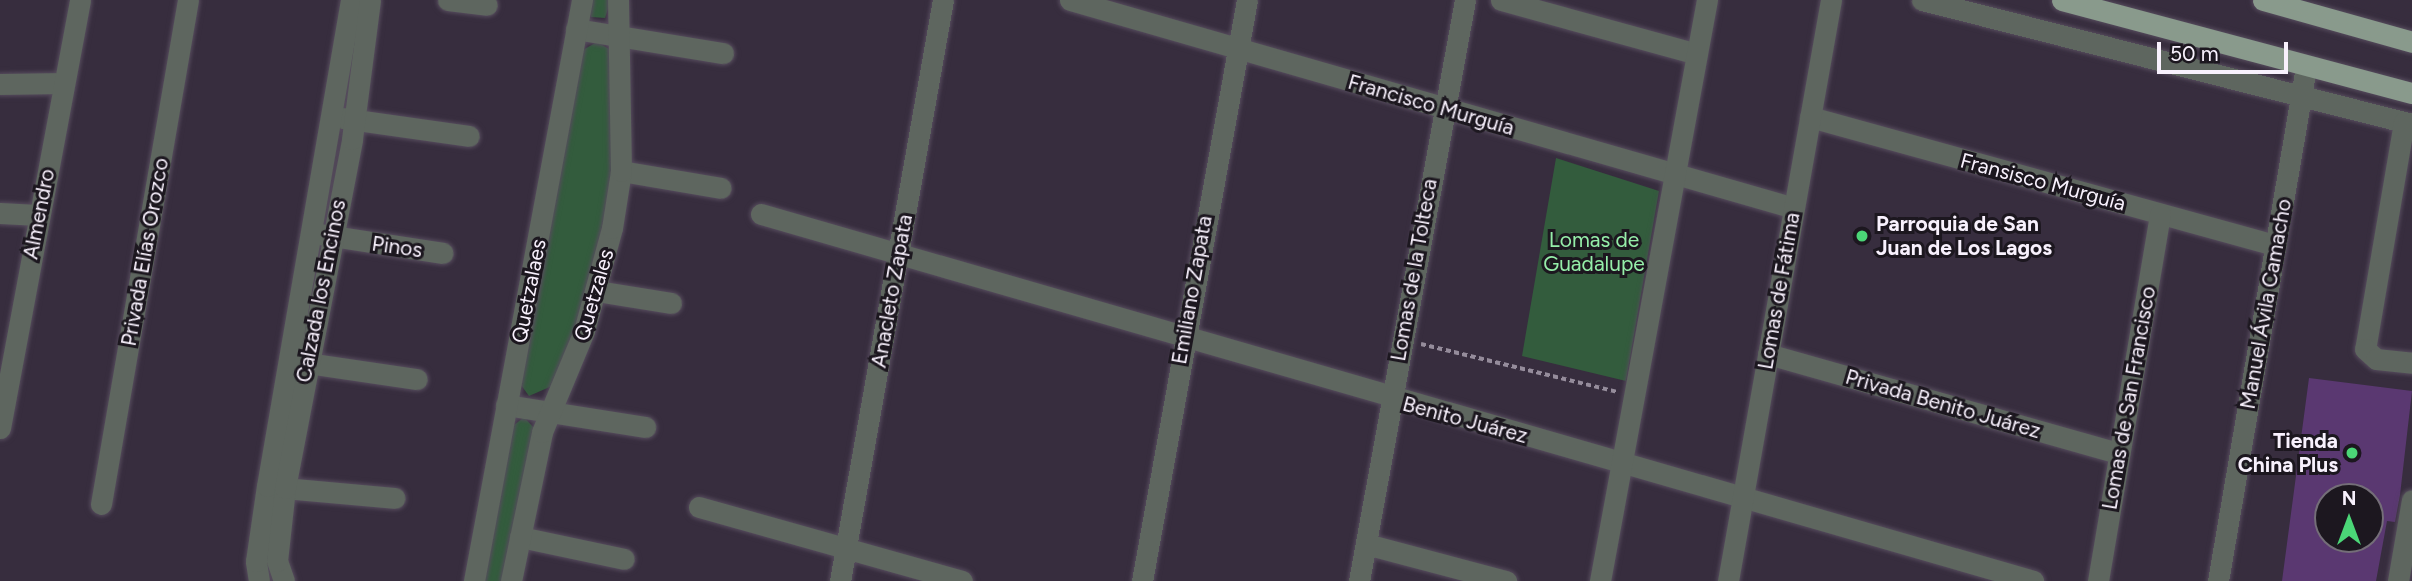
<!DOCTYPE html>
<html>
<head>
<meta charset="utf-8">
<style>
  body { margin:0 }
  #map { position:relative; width:2412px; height:581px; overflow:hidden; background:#372d3e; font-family:Figtree,sans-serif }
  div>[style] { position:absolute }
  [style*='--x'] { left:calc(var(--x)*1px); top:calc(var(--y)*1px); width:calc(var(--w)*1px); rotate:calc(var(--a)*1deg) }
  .green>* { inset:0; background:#335c3d }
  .building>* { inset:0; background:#5a3871 }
  .path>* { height:3.5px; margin-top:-1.75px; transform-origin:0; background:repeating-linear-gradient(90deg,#958c9b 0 5px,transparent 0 8.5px) }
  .roads { filter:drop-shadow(0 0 2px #564c5d) drop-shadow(0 0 2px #564c5d) }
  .minor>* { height:21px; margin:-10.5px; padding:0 10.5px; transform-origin:10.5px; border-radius:10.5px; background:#5e665f }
  .major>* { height:21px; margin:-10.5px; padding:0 10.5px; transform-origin:10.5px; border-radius:10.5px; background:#899a8c }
  .dots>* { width:19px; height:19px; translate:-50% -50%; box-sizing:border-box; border:4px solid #1c171f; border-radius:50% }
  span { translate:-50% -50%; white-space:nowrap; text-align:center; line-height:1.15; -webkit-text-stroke:6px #1c171f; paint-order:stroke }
  .street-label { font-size:21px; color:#f8f1fd }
  .poi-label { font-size:21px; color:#f8f1fd; font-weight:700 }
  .left { translate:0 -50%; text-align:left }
  .right { translate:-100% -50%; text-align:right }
  .park-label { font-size:21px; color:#95eea9 }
  .north { position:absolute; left:2314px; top:483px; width:70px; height:70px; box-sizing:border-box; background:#1c171f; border:2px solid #746e78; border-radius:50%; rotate:0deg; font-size:19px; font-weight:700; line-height:28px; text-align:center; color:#f8f1fd }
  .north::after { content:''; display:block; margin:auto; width:24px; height:32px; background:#4bd677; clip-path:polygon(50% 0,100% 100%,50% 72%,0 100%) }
  .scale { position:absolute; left:2157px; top:42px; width:131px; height:32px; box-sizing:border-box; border:4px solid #f8f1fd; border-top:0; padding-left:9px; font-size:21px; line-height:24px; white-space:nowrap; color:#f8f1fd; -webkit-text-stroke:5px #1c171f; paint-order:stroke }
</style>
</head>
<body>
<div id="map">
  <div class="green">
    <i style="clip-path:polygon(590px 0,611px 0,605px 18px,591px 17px)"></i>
    <i style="clip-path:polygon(597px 42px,611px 50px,612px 174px,591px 284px,552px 386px,529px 396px,521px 385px,581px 51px)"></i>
    <i style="clip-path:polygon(1556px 158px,1659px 191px,1626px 381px,1522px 356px)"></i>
    <i style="clip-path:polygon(524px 417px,534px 428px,504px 581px,485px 581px,513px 426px)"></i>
  </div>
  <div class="building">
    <i style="clip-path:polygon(evenodd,2309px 378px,2412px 391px,2400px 495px,2395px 522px,2387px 521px,2376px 581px,2282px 581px,2309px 378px,2328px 497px,2370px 497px,2370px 539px,2328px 539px,2328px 497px)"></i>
  </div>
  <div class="path">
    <i style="--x:1421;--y:344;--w:203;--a:13.7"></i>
  </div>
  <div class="roads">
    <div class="minor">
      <i style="--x:448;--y:0;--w:39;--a:7"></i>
      <i style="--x:1070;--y:0;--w:753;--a:16.03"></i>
      <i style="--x:1501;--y:0;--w:203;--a:15.4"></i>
      <i style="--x:1922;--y:0;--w:505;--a:14.2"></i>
      <i style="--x:576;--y:29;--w:149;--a:9.3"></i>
      <i style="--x:0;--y:84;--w:64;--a:-0.9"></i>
      <i style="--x:1810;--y:117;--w:483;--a:15.4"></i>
      <i style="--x:343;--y:118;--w:127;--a:8.1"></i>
      <i style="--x:2404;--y:122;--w:230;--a:99.7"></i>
      <i style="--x:2365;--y:349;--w:15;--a:42"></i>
      <i style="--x:2376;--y:359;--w:36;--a:6"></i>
      <i style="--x:621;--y:171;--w:101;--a:9.6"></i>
      <i style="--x:0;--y:213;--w:38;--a:3"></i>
      <i style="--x:761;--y:214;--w:1324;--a:16.09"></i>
      <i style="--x:319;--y:234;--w:125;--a:8.7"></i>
      <i style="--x:597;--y:291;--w:75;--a:9.2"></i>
      <i style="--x:1768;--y:354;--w:365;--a:15.8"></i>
      <i style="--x:293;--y:361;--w:125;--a:8.3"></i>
      <i style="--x:506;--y:405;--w:141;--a:9"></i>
      <i style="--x:0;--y:428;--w:435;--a:-79.4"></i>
      <i style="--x:272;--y:487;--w:123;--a:5.1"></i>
      <i style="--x:101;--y:504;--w:511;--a:-80.21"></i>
      <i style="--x:699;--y:507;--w:273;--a:15.7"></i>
      <i style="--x:520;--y:537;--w:106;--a:11.9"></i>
      <i style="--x:1366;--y:544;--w:145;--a:14.8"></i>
      <i style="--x:259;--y:581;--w:20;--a:-99"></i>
      <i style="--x:256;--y:561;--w:76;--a:-81.7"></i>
      <i style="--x:267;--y:486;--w:493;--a:-80.2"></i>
      <i style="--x:284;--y:581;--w:21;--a:-109"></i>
      <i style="--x:277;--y:561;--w:73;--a:-83.7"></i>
      <i style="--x:285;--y:488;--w:355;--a:-79.1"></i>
      <i style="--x:352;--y:139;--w:140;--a:-82.6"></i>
      <i style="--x:474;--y:581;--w:591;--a:-79.47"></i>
      <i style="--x:511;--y:581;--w:152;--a:-78.2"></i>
      <i style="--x:542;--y:432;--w:109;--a:-67.4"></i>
      <i style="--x:584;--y:331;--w:107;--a:-74.8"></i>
      <i style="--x:612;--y:228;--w:58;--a:-81"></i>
      <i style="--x:621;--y:171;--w:171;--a:-91"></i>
      <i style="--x:840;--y:581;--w:590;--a:-79.95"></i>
      <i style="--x:1142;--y:581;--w:590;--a:-79.76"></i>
      <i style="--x:1359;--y:581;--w:591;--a:-79.66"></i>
      <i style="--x:1600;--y:581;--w:591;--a:-79.57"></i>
      <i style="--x:1728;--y:581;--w:590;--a:-79.95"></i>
      <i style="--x:2098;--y:581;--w:372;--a:-80.4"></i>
      <i style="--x:2218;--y:581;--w:521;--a:-80.28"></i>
      <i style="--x:2398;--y:581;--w:82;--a:-80.2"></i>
    </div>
    <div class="major">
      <i style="--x:2062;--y:0;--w:362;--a:14.9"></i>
      <i style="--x:2263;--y:0;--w:155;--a:15.7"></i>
    </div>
  </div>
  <div class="dots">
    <i style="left:1862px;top:236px;background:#4bd677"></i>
    <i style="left:2352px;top:453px;background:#4bd677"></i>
  </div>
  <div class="street-label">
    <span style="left:1431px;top:105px;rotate:16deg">Francisco Murguía</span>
    <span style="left:2043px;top:182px;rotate:15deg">Fransisco Murguía</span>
    <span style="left:39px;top:214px;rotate:-79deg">Almendro</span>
    <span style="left:397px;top:247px;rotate:8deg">Pinos</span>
    <span style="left:145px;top:252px;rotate:-80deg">Privada Elías Orozco</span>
    <span style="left:1414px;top:270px;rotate:-80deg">Lomas de la Tolteca</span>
    <span style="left:1192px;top:290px;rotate:-80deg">Emiliano Zapata</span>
    <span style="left:321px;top:291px;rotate:-79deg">Calzada los Encinos</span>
    <span style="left:529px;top:291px;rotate:-79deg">Quetzalaes</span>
    <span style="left:892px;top:291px;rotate:-80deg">Anacleto Zapata</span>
    <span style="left:1779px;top:291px;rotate:-80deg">Lomas de Fátima</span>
    <span style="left:594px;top:295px;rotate:-74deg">Quetzales</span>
    <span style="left:2266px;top:304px;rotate:-80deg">Manuel Ávila Camacho</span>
    <span style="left:2129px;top:398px;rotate:-80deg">Lomas de San Francisco</span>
    <span style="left:1943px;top:404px;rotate:16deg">Privada Benito Juárez</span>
    <span style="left:1465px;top:420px;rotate:15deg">Benito Juárez</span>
  </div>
  <div class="poi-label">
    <span class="left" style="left:1876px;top:236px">Parroquia de San<br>Juan de Los Lagos</span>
    <span class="right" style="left:2338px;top:453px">Tienda<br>China Plus</span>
  </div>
  <div class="park-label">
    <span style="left:1594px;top:252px">Lomas de<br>Guadalupe</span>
  </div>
  <div class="north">N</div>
  <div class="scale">50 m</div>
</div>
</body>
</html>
